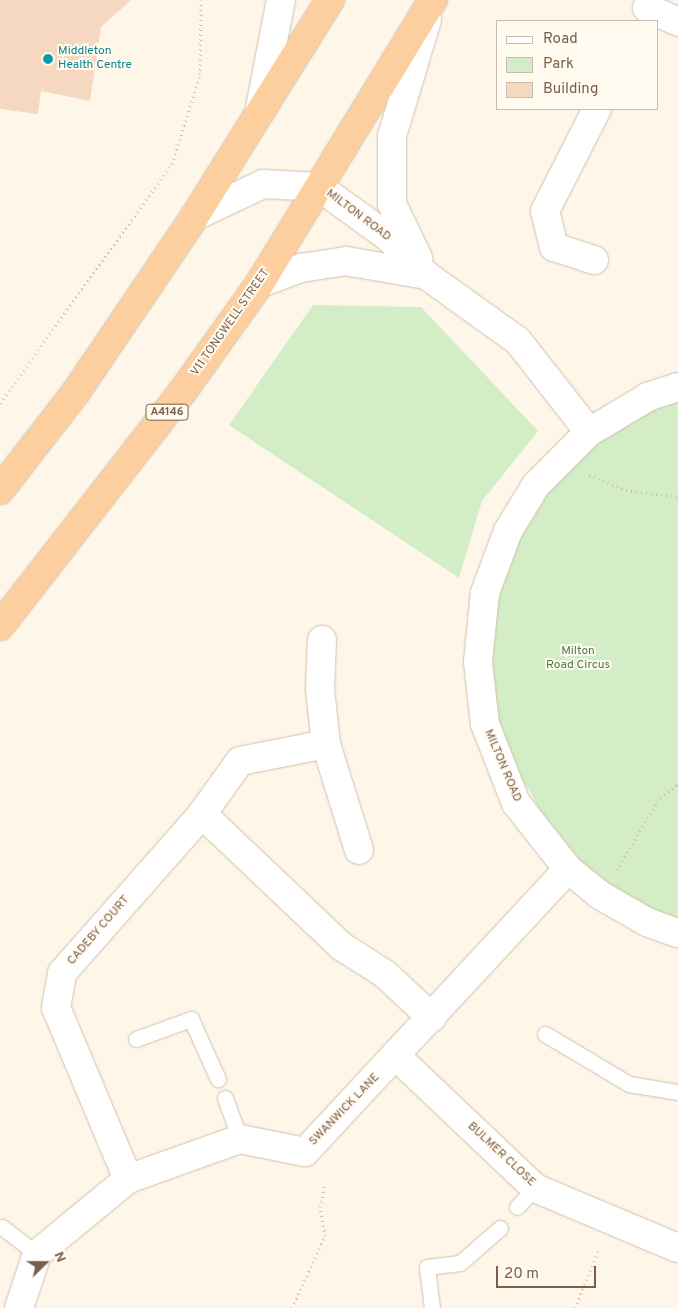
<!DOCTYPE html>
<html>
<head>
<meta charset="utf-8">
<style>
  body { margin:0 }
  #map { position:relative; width:678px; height:1308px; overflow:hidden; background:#fef7e9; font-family:Overpass,sans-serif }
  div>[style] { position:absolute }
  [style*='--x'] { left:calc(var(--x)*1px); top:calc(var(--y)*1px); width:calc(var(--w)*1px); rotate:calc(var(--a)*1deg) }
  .green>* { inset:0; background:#d3edc6 }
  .building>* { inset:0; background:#f5d8bf }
  .path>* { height:3px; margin-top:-1.5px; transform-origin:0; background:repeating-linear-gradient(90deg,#dbbca1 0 1px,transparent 0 5px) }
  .roads { filter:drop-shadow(0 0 1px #d2c0ad) drop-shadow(0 0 1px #d2c0ad) }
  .service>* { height:15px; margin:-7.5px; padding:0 7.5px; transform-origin:7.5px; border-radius:7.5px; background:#fff }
  .minor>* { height:28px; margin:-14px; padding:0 14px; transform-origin:14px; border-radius:14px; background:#fff }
  .tertiary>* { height:28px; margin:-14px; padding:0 14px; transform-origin:14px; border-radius:14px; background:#fff }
  .trunk>* { height:28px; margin:-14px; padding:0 14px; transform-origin:14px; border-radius:14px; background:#fdcf9e }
  .dots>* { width:14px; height:14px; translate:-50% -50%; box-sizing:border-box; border:2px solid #fffbf1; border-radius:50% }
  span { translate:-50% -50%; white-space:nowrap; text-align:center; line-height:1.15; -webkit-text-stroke:4px #fffbf1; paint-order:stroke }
  .shield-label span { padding:1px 4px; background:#fffbf1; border:1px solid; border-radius:4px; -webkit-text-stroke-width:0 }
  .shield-label { font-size:11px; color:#7b5f4a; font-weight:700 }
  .culture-label { font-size:12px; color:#0d838f }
  .left { translate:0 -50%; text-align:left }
  .street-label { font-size:12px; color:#7b5f4a }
  .park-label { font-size:12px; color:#4c7b3e }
  .legend { position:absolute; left:496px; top:20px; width:162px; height:90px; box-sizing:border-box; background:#fffbf1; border:1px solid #cabdae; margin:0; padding:6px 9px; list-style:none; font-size:15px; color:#7b5f4a }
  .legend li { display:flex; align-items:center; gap:10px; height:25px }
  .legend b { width:25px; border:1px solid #cabdae }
  .north { position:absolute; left:20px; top:1238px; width:50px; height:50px; -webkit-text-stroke:4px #fffbf1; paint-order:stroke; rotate:68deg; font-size:14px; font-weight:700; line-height:20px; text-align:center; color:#7b5f4a }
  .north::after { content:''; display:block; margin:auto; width:18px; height:22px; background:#7b5f4a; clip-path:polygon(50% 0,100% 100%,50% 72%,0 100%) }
  .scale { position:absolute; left:496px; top:1266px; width:100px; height:22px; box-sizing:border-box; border:2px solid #7b5f4a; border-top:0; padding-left:6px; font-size:15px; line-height:18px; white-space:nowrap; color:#7b5f4a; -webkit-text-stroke:4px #fffbf1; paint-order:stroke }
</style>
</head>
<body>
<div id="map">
  <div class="green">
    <i style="clip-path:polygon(313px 305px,421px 307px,538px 431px,482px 501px,459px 578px,229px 425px)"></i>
    <i style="clip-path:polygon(678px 387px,678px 933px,568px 869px,531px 793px,485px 724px,485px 593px,563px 455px)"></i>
  </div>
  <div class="building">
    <i style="clip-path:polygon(0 0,131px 0,101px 27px,90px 101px,41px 91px,38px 114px,0 109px)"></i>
  </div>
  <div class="path">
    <i style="--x:0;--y:403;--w:294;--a:-54.3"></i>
    <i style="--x:172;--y:164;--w:93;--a:-72.5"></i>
    <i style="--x:200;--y:75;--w:75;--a:-89.2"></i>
    <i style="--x:589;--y:475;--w:40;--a:22"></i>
    <i style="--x:626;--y:490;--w:52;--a:7.7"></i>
    <i style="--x:617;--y:870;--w:79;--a:-59.5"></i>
    <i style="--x:657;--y:802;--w:28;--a:-41"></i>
    <i style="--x:292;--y:1308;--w:79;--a:-65.4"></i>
    <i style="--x:325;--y:1236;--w:29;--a:-100"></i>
    <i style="--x:320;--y:1207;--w:25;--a:-78"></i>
    <i style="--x:575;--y:1308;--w:64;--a:-67.9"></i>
  </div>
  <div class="roads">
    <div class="service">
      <i style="--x:545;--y:1034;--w:98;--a:30.8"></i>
      <i style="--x:629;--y:1084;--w:50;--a:9.3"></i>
      <i style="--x:136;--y:1039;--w:59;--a:-20"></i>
      <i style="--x:191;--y:1019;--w:66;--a:65.8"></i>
      <i style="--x:225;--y:1098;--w:44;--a:69.9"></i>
      <i style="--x:517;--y:1207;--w:26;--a:-47"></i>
      <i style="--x:2;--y:1227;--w:44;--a:37.6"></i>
      <i style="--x:432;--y:1308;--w:41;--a:-97"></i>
      <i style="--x:427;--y:1267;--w:33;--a:-7"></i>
      <i style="--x:460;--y:1263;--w:53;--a:-41.2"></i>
    </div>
    <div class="minor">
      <i style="--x:647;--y:8;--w:34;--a:24"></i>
      <i style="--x:594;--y:260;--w:42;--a:-162"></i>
      <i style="--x:554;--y:247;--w:37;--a:-104"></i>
      <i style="--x:545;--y:211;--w:114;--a:-63"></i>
      <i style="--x:322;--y:640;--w:49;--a:92.3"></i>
      <i style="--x:320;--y:689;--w:55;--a:83.8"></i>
      <i style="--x:202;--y:814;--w:192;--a:43.5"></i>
      <i style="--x:341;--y:946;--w:52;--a:32.5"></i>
      <i style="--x:385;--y:974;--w:64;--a:43.1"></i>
      <i style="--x:397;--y:1057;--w:190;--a:43.5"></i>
      <i style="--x:535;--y:1188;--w:155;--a:22.8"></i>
      <i style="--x:128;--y:1179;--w:186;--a:-112.8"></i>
      <i style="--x:56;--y:1008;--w:36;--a:-80"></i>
      <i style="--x:62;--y:973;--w:212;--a:-48.6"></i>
      <i style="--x:202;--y:814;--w:65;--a:-54.4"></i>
      <i style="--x:240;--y:761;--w:88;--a:-11.2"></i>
      <i style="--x:326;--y:744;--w:111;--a:72.7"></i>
      <i style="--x:19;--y:1308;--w:57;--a:-71.6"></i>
      <i style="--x:37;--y:1254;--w:118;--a:-39.5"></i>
      <i style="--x:128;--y:1179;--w:119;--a:-19.7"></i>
      <i style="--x:240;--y:1139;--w:66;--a:11.3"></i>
      <i style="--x:305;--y:1152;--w:386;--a:-47.1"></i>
    </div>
    <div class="tertiary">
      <i style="--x:259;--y:113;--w:115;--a:-79"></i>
      <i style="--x:195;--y:216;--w:75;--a:-25.2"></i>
      <i style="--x:263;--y:184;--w:56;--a:3.1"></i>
      <i style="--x:319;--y:187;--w:85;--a:35.9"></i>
      <i style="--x:388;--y:237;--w:54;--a:45"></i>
      <i style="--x:426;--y:275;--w:113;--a:35.7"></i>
      <i style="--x:518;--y:341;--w:115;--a:52"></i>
      <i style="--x:418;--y:258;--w:60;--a:-115.7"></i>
      <i style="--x:392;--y:204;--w:68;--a:-90"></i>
      <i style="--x:392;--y:136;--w:122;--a:-73.3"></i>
      <i style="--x:260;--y:283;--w:44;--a:-20.1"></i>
      <i style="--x:301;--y:268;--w:46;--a:-8.8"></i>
      <i style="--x:346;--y:261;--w:81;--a:9.9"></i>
      <i style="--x:678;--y:387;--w:32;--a:162"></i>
      <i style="--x:648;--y:397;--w:69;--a:149.3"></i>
      <i style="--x:589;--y:432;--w:75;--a:135"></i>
      <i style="--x:536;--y:485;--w:54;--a:121.3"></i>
      <i style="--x:508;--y:531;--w:66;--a:110.4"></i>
      <i style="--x:485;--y:593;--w:69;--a:95.8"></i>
      <i style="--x:478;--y:662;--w:62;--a:83.6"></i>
      <i style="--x:485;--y:724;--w:85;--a:68.6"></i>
      <i style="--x:516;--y:803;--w:84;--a:51.8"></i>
      <i style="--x:568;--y:869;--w:41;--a:39.1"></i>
      <i style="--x:600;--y:895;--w:54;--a:29.9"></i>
      <i style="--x:647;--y:922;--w:33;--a:20"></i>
    </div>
    <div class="trunk">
      <i style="--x:0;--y:490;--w:124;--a:-52.2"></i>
      <i style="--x:76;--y:392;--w:212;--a:-55.9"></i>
      <i style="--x:195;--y:216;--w:255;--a:-58"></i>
      <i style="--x:0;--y:626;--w:298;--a:-52.1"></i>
      <i style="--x:183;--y:391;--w:133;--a:-54.5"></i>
      <i style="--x:260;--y:283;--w:332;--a:-58.6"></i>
    </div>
  </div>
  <div class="dots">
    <i style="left:48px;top:59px;background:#0f9aa8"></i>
  </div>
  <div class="shield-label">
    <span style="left:167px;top:412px">A4146</span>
  </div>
  <div class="culture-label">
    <span class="left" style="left:58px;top:59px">Middleton<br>Health Centre</span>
  </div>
  <div class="street-label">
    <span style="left:358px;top:216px;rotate:37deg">MILTON ROAD</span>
    <span style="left:231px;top:323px;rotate:-55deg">V11 TONGWELL STREET</span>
    <span style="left:502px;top:766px;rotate:67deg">MILTON ROAD</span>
    <span style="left:99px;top:931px;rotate:-49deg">CADEBY COURT</span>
    <span style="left:345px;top:1110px;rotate:-46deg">SWANWICK LANE</span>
    <span style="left:501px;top:1155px;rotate:43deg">BULMER CLOSE</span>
  </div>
  <div class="park-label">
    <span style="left:578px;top:659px">Milton<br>Road Circus</span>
  </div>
  <ul class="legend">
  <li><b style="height:6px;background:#fff"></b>Road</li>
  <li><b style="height:14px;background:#d3edc6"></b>Park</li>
  <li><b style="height:14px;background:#f5d8bf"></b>Building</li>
  </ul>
  <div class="north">N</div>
  <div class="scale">20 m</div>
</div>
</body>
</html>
